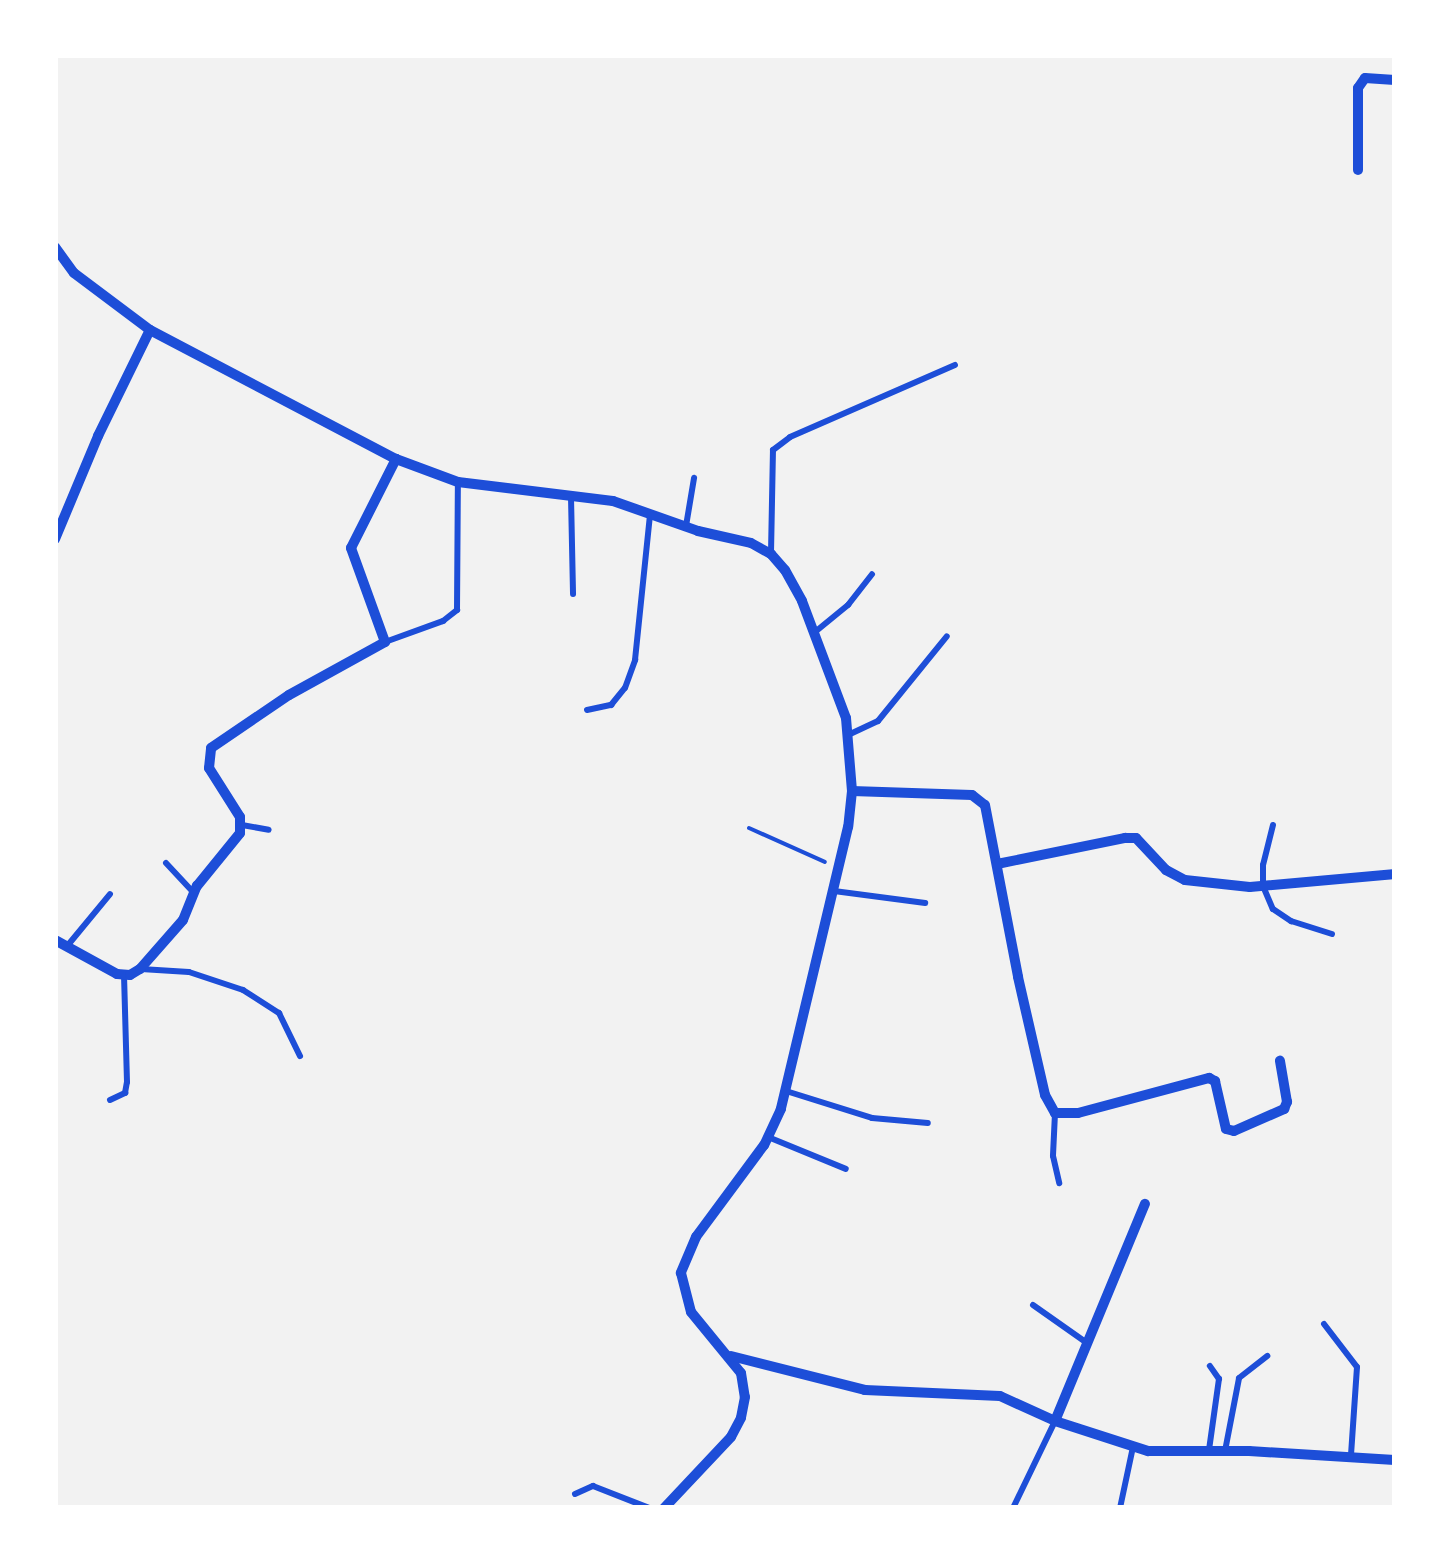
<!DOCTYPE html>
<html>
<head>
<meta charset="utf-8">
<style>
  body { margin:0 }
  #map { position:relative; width:1450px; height:1563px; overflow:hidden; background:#f2f2f2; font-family:"Alegreya Sans",sans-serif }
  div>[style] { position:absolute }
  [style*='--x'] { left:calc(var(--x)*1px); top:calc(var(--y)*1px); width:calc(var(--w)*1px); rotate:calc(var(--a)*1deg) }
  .path>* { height:4px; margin:-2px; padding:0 2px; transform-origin:2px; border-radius:2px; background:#1d4ed8 }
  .service>* { height:6px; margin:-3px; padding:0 3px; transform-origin:3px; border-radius:3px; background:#1d4ed8 }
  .minor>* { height:10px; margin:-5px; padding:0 5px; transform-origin:5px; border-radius:5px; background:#1d4ed8 }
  span { translate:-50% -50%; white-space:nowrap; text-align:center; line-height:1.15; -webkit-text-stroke:9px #fff; paint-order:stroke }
  .frame { position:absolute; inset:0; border:58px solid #fff; pointer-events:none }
</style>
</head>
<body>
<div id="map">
  <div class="path">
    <i style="--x:749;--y:828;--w:83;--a:24.1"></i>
  </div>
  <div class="service">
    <i style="--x:571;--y:497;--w:97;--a:88.8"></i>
    <i style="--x:686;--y:526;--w:49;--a:-80.5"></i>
    <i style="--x:771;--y:553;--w:103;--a:-88.9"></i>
    <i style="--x:773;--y:450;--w:21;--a:-37"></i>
    <i style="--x:790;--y:437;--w:180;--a:-23.6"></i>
    <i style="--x:815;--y:632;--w:43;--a:-39.3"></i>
    <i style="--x:848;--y:605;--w:39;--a:-52"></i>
    <i style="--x:385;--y:642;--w:62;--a:-19.9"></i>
    <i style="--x:443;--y:621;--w:18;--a:-38"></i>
    <i style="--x:457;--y:610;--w:128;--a:-89.6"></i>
    <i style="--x:587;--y:710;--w:25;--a:-12"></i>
    <i style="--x:611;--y:705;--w:22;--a:-51"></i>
    <i style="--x:625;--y:688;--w:30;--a:-70"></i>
    <i style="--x:635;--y:660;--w:146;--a:-84.1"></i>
    <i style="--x:848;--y:735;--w:33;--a:-25"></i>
    <i style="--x:878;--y:721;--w:109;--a:-50.9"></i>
    <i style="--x:242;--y:825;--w:27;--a:10"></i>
    <i style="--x:1273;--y:825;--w:41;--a:104"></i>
    <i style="--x:1263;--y:865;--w:21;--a:90"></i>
    <i style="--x:1263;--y:886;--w:25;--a:67"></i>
    <i style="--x:1273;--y:909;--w:22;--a:34"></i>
    <i style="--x:1291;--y:921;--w:43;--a:17.6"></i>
    <i style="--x:166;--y:863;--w:41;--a:47"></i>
    <i style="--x:834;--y:891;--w:92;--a:7.5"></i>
    <i style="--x:68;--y:945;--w:66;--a:-50.5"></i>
    <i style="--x:141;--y:969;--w:48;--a:3.6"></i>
    <i style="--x:189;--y:972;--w:57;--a:18.4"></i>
    <i style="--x:243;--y:990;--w:43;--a:32.6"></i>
    <i style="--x:279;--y:1013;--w:48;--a:64"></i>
    <i style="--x:786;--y:1091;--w:90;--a:17.4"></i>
    <i style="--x:872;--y:1118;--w:56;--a:5.1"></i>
    <i style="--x:110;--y:1100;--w:17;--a:-25"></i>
    <i style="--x:125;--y:1093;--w:11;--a:-80"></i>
    <i style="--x:127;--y:1082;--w:107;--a:-91.6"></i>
    <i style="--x:1055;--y:1113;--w:43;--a:92.7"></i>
    <i style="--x:1053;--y:1156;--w:28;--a:77"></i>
    <i style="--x:768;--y:1137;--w:84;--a:22.3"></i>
    <i style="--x:1033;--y:1305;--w:66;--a:35.1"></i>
    <i style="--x:1324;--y:1324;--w:54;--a:52.5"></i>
    <i style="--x:1357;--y:1367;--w:89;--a:93.9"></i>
    <i style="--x:1209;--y:1450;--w:72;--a:-82"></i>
    <i style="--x:1219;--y:1379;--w:16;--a:-125"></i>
    <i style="--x:1225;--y:1451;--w:74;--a:-79.1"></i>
    <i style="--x:1239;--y:1378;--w:36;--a:-38"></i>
    <i style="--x:575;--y:1494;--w:20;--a:-24"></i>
    <i style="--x:593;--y:1486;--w:60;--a:21.4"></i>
    <i style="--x:1013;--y:1508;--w:97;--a:-64.2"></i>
    <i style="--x:1120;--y:1508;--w:62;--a:-78"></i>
  </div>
  <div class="minor">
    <i style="--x:1358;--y:170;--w:82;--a:-90"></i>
    <i style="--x:1358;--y:88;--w:12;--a:-55"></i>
    <i style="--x:1365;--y:78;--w:30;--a:4"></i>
    <i style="--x:55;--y:247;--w:32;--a:54"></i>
    <i style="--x:74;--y:273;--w:95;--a:36.9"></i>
    <i style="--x:150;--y:330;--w:278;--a:27.7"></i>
    <i style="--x:396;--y:459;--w:66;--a:20.4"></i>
    <i style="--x:458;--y:482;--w:156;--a:7"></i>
    <i style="--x:613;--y:501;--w:90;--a:19.4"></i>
    <i style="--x:698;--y:531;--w:54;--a:12.8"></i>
    <i style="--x:751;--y:543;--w:23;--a:29"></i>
    <i style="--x:771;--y:554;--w:21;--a:49"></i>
    <i style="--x:785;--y:570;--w:35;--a:61"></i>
    <i style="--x:802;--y:601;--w:125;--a:69.4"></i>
    <i style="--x:846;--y:718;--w:73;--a:85.3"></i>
    <i style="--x:852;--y:791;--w:36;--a:96"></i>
    <i style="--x:848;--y:827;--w:290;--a:103.4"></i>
    <i style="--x:781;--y:1109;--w:40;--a:115"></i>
    <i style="--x:764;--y:1145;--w:114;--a:126.5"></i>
    <i style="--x:696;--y:1237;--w:39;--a:113"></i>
    <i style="--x:681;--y:1273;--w:40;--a:75.6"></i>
    <i style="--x:691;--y:1312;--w:79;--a:50.7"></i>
    <i style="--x:741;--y:1373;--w:24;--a:81"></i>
    <i style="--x:745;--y:1397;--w:21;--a:101"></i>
    <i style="--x:741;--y:1418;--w:21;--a:118"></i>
    <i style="--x:731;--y:1437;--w:98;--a:133.3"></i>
    <i style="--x:55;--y:539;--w:112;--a:-67.3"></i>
    <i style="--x:98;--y:436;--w:118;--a:-63.9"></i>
    <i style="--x:852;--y:791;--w:120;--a:1.9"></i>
    <i style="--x:972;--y:795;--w:16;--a:38"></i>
    <i style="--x:985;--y:805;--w:175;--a:79.1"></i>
    <i style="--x:1018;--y:977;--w:121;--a:77.1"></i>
    <i style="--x:1045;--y:1095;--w:21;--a:61"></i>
    <i style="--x:1055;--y:1113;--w:23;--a:0"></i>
    <i style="--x:1078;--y:1113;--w:136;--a:-15"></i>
    <i style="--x:1209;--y:1078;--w:7;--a:27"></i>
    <i style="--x:1215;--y:1081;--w:49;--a:77.1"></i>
    <i style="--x:1226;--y:1129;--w:8;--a:14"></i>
    <i style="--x:1234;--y:1131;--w:55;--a:-23.7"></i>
    <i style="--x:1284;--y:1109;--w:8;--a:-67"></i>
    <i style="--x:1287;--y:1102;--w:42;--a:-99.7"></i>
    <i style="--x:997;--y:864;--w:131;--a:-11.5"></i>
    <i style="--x:1125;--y:838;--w:11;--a:0"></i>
    <i style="--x:1136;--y:838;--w:44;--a:46.8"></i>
    <i style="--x:1166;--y:870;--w:21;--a:28"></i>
    <i style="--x:1185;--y:880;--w:65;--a:6.1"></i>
    <i style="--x:1250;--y:887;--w:146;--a:-5.1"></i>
    <i style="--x:55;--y:940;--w:71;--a:28.7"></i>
    <i style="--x:117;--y:974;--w:13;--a:4"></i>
    <i style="--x:130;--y:975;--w:12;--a:-31"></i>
    <i style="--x:140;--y:969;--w:65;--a:-48.7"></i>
    <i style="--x:183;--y:920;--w:37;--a:-68"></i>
    <i style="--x:197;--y:886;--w:68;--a:-50.9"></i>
    <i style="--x:240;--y:833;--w:16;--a:-90"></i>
    <i style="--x:240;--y:817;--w:58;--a:-122.3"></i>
    <i style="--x:209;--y:768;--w:20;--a:-84"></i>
    <i style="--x:211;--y:748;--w:94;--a:-34.2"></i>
    <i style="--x:289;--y:695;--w:110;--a:-28.9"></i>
    <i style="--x:385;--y:642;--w:100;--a:-109.9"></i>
    <i style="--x:351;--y:548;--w:100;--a:-63.2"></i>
    <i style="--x:731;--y:1356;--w:138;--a:14.2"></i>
    <i style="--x:865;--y:1390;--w:135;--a:2.5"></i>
    <i style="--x:1000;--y:1396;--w:60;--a:24.4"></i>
    <i style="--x:1055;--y:1421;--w:98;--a:17.9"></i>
    <i style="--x:1148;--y:1451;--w:101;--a:0"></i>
    <i style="--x:1249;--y:1451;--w:146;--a:3.5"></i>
    <i style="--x:1055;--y:1421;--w:235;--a:-67.5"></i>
  </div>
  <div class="frame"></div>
</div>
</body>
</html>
